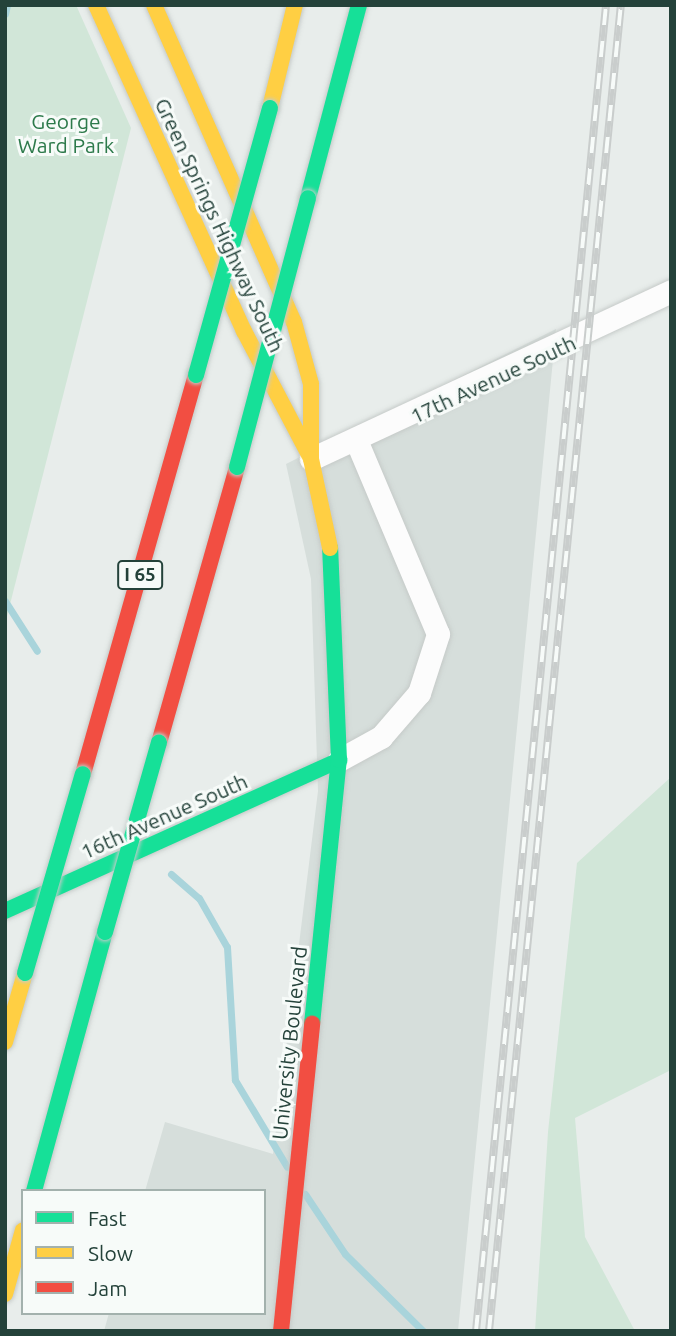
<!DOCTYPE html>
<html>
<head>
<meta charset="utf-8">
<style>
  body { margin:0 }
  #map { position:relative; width:676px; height:1336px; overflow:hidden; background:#e8edeb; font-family:Ubuntu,sans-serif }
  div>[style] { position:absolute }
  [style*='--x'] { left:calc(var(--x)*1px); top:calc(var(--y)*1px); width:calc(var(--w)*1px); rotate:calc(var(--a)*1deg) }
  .built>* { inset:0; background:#d6dedb }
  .green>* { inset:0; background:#d1e6d8 }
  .stream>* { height:7px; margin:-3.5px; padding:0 3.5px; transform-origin:3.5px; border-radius:3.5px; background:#a9d4db }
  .roads { filter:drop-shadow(0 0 2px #c5cac8) drop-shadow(0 0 2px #c5cac8) }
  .street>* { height:23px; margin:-11.5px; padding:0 11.5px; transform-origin:11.5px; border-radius:11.5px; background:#fcfcfc }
  .fast>* { height:16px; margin:-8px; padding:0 8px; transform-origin:8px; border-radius:8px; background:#16e098 }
  .slow>* { height:16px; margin:-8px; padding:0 8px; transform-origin:8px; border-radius:8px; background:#ffcf43 }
  .jam>* { height:16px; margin:-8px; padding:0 8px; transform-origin:8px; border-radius:8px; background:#f24e42 }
  .rail>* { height:8px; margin-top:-4px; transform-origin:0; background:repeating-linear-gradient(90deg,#f7fbf9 0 16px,#c9cdcc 0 32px); box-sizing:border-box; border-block:2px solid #c9cdcc }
  .bridges { filter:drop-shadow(0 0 2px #c3ccc9) drop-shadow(0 0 2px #c3ccc9) }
  .fast-bridge>* { height:16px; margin:-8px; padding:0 8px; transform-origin:8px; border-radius:8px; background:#16e098 }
  span { translate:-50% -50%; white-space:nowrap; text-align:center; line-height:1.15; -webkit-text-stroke:6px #f7fbf9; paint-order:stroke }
  .shield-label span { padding:2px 5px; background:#f7fbf9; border:2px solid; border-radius:5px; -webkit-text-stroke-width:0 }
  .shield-label { font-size:19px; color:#24423a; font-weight:700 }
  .park-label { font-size:21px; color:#2d7a4b }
  .street-label { font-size:21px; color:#24423a }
  .frame { position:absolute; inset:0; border:7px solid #24423a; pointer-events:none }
  .legend { position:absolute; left:21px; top:1189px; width:245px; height:126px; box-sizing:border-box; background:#f7fbf9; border:2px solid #a3b1ad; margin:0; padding:9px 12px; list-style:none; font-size:21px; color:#24423a }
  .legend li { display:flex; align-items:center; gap:14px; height:35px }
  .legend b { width:35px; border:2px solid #a3b1ad }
</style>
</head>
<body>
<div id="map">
  <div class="built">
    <i style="clip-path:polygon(556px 329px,458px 1331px,104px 1331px,109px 1313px,264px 1313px,264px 1191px,145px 1191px,165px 1122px,273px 1154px,318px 791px,311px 579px,286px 464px)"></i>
  </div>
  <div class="green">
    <i style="clip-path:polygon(5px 5px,76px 5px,131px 128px,5px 624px)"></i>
    <i style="clip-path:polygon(671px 777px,671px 1070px,575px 1118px,585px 1237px,635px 1331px,535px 1331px,548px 1132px,577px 863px)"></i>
  </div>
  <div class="stream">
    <i style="--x:5;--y:14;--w:9;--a:-77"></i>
    <i style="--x:5;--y:601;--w:59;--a:57.4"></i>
    <i style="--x:171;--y:874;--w:37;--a:41"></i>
    <i style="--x:199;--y:898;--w:56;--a:60.3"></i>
    <i style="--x:227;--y:947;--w:133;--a:86.6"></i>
    <i style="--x:235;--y:1080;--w:101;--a:59.1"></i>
    <i style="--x:305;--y:1194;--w:72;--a:56.3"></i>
    <i style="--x:345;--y:1254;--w:110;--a:44.6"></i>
  </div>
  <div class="roads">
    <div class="street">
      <i style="--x:311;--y:459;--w:397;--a:-25"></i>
      <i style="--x:339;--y:760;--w:48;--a:-28.7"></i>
      <i style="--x:381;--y:737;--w:58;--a:-49.2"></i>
      <i style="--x:419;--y:693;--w:62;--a:-72.1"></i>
      <i style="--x:438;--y:634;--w:208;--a:-112.9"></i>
    </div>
    <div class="fast">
      <i style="--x:308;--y:198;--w:200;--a:-75.2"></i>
      <i style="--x:5;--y:911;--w:367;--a:-24.3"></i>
      <i style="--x:312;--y:1024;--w:265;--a:-84.2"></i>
      <i style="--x:339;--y:760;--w:212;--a:-92.4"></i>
      <i style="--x:34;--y:1191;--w:269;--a:-74.7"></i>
    </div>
    <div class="slow">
      <i style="--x:96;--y:5;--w:358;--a:65.6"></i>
      <i style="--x:244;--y:331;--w:140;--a:62.3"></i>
      <i style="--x:154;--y:5;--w:347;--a:66.2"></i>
      <i style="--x:294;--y:322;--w:64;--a:74.7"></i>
      <i style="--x:311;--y:384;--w:75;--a:90"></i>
      <i style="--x:311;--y:459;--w:91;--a:77.9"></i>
      <i style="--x:270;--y:108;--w:106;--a:-76.4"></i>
      <i style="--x:5;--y:1042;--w:72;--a:-73.8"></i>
      <i style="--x:5;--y:1294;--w:66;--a:-74.3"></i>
    </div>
    <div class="jam">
      <i style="--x:159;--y:743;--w:287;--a:-74.2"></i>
      <i style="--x:83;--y:774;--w:415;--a:-74.2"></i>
      <i style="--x:281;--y:1331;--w:309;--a:-84.2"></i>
    </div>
  </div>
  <div class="rail">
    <i style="--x:476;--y:1331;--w:1332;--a:-84.4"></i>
    <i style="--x:489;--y:1331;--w:1333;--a:-84.32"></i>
  </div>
  <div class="bridges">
    <div class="fast-bridge">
      <i style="--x:196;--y:375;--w:277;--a:-74.5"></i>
      <i style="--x:237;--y:467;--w:278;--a:-75.2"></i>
      <i style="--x:105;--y:932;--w:197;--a:-74.1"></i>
      <i style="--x:25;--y:973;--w:207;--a:-73.8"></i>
    </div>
  </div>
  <div class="shield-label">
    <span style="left:140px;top:575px">I 65</span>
  </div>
  <div class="park-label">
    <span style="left:66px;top:133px">George<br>Ward Park</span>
  </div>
  <div class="street-label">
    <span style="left:220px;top:225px;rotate:65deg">Green Springs Highway South</span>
    <span style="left:493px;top:379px;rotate:-25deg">17th Avenue South</span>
    <span style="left:164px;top:816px;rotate:-24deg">16th Avenue South</span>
    <span style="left:289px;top:1043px;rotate:-84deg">University Boulevard</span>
  </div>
  <div class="frame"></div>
  <ul class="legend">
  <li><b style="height:9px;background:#16e098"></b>Fast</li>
  <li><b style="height:9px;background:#ffcf43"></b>Slow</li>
  <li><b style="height:9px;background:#f24e42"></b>Jam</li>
  </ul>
</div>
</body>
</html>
